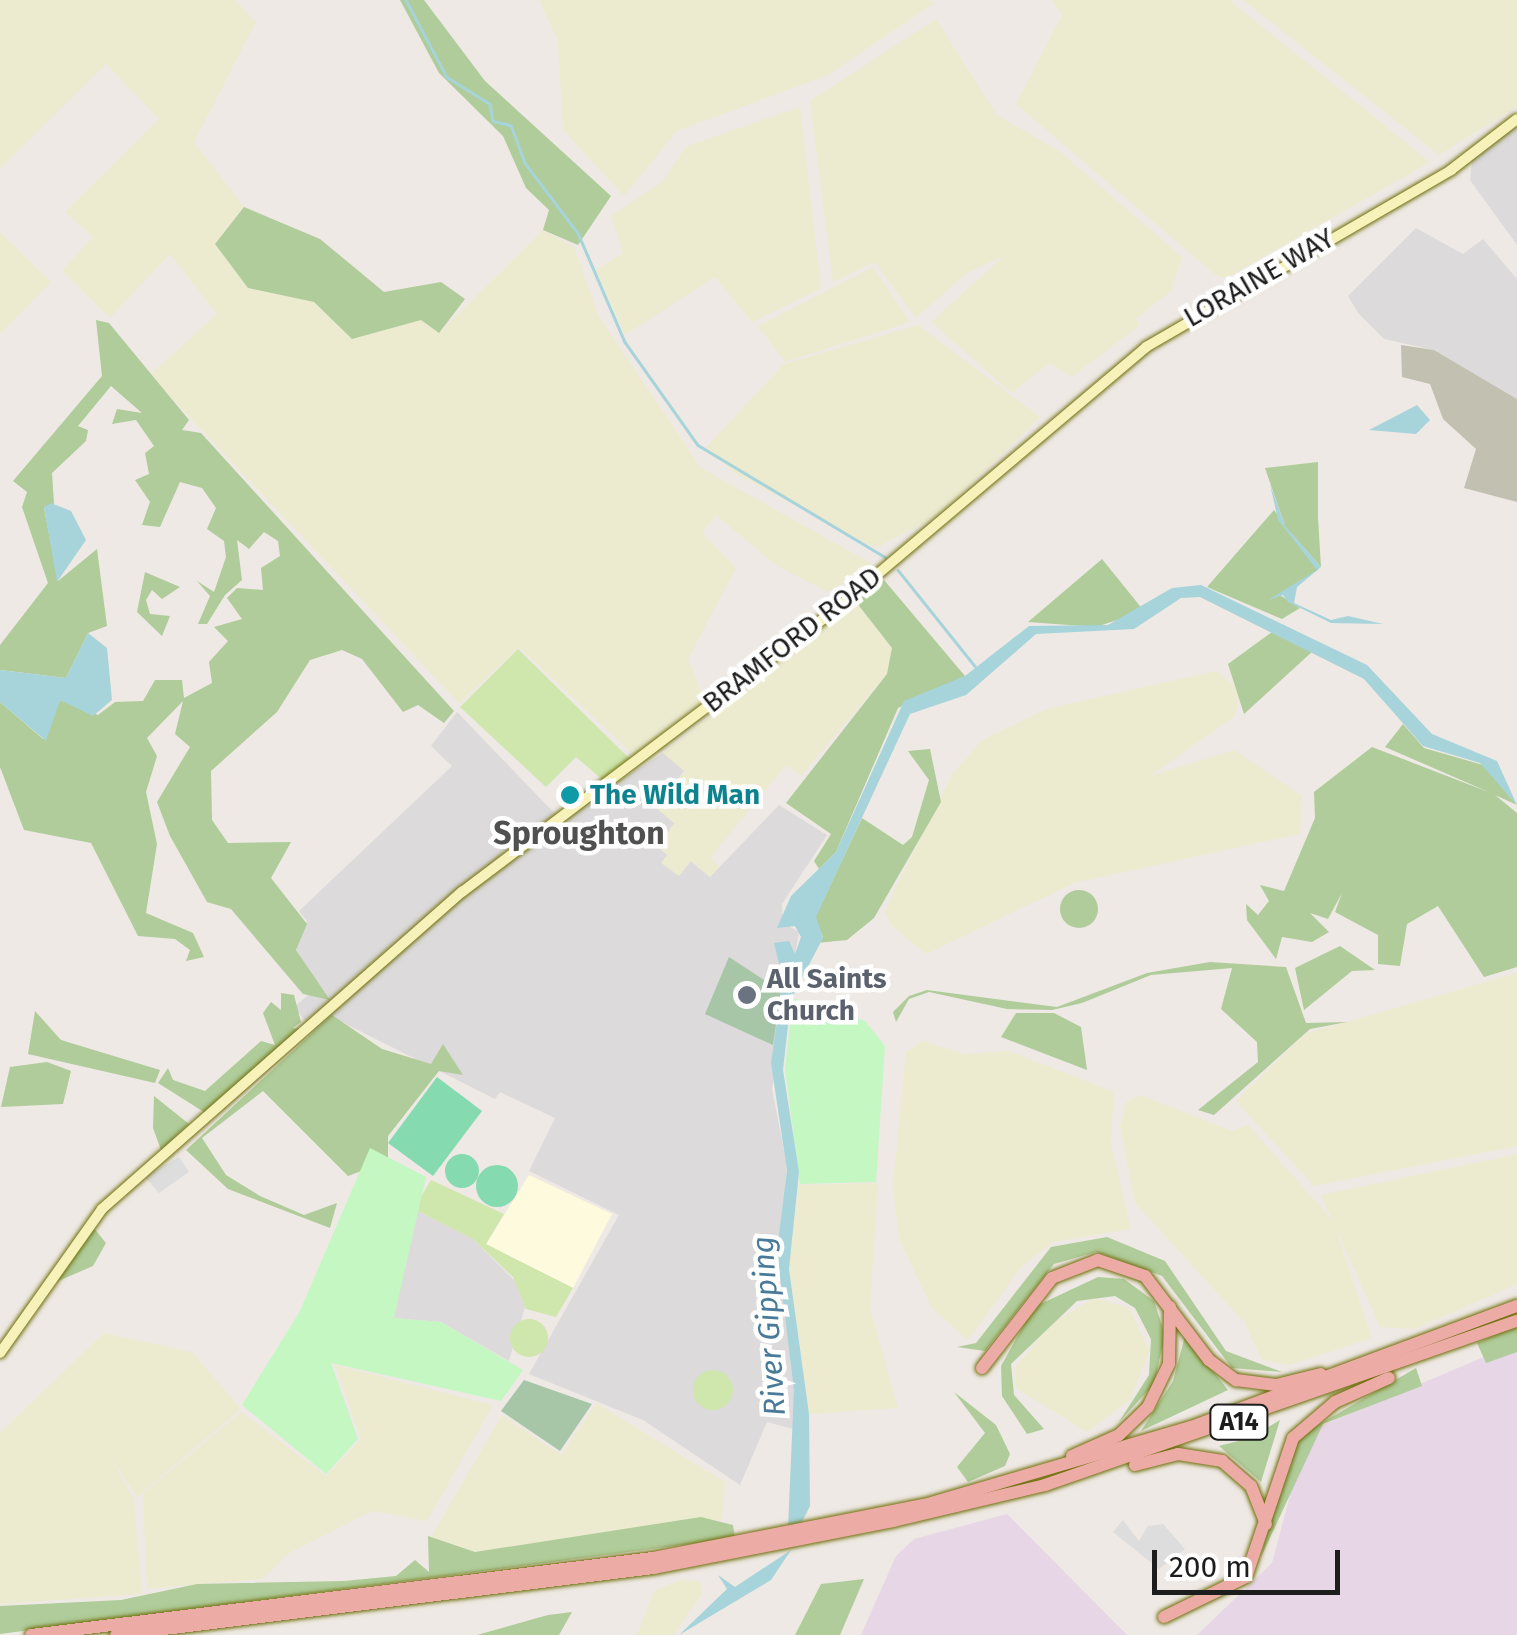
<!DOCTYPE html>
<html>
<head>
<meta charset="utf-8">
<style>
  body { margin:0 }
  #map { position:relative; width:1517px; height:1635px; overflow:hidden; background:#eee9e4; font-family:"Fira Sans",sans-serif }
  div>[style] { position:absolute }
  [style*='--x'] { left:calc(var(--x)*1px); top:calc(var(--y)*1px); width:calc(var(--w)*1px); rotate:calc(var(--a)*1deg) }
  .residential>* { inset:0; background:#dcdadb }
  .industrial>* { inset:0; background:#e7d6e6 }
  .education>* { inset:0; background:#fdfade }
  .construction>* { inset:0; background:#c2c0b0 }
  .farmland>* { inset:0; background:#ecebd0 }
  .grass>* { inset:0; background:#cfe6ac }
  .round { border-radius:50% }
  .forest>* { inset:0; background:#afcc9a }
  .cemetery>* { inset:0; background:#a6c6a7 }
  .park>* { inset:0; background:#c4f7c2 }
  .pitch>* { inset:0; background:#85daaf }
  .parking>* { inset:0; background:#ddd }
  .water>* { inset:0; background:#a6d4da }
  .stream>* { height:2.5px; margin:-1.25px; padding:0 1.25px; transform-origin:1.25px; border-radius:1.25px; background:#a6d4da }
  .roads { filter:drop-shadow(0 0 2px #6f6e0a) drop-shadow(0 0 2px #6f6e0a) }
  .secondary>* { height:10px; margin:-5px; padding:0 5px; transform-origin:5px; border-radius:5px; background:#f6f2ba }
  .trunk>* { height:12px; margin:-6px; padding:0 6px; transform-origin:6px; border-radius:6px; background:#ecaba4 }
  .dots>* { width:28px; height:28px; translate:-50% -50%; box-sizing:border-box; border:5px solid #fff; border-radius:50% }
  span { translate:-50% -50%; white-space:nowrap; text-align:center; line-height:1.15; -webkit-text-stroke:9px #fff; paint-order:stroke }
  .shield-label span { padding:2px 8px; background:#fff; border:2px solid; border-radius:8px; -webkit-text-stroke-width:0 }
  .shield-label { font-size:25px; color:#1d1d1d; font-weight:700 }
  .street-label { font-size:28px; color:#1d1d1d }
  .culture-label { font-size:28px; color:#0d838f; font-weight:700 }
  .left { translate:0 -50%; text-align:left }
  .worship-label { font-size:28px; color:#5b616d; font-weight:700 }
  .water-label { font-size:30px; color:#497a99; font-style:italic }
  .quarter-label { font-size:32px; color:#505050; font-weight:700 }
  .scale { position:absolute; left:1152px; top:1550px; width:188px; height:45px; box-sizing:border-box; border:5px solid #1d1d1d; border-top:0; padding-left:12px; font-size:30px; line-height:35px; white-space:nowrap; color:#1d1d1d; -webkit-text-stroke:8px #fff; paint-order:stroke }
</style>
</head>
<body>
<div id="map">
  <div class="residential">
    <i style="clip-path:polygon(1517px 119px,1517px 245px,1470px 180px,1473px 154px)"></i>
    <i style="clip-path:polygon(1416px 228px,1463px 254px,1483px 239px,1517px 279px,1517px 399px,1434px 350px,1384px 339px,1358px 313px,1348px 296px)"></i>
    <i style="clip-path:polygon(457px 712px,560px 819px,663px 753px,685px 771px,674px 823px,691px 861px,710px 877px,779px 805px,827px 835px,782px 904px,783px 923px,799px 932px,772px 1089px,787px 1166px,779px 1256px,797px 1403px,793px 1429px,767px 1422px,740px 1485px,643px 1420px,529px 1374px,619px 1215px,529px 1171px,555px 1118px,500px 1092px,495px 1099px,332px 1017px,314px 1032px,294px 1007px,318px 987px,293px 944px,307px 921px,299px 911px,452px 766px,431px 746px)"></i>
    <i style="clip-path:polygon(414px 1209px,473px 1239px,515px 1281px,525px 1307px,509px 1361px,441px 1322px,394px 1318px)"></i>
  </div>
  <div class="industrial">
    <i style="clip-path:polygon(1517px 1343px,1517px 1635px,1197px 1635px,1272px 1563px,1295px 1477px,1321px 1426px)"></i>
    <i style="clip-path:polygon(1007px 1514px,1127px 1635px,861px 1635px,896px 1556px,914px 1539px)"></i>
  </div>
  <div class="education">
    <i style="clip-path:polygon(529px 1175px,612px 1214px,573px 1288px,486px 1244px)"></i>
  </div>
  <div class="construction">
    <i style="clip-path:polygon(1401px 345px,1434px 350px,1517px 399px,1517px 502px,1464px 488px,1476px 449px,1443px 419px,1430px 384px,1402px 377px)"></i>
  </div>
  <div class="farmland">
    <i style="clip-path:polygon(0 0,235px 0,256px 22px,194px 142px,244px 207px,215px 244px,248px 288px,314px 302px,352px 339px,421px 320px,439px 333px,543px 230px,574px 247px,598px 315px,701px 468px,872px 564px,828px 592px,777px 566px,716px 515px,702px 533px,736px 568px,688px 659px,704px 699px,634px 755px,519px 647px,459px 703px,150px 375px,217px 314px,170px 254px,110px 318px,62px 271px,93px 237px,65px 212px,159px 119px,106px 64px,0 169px)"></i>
    <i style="clip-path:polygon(539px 0,930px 0,933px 4px,828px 75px,677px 131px,624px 196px,563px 130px,558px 41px)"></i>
    <i style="clip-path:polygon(1052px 0,1229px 0,1430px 162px,1226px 278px,1216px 275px,1016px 104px,1062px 15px)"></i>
    <i style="clip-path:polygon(1243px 0,1517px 0,1517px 106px,1439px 155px)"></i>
    <i style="clip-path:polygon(936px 19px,997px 115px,1059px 151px,1182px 257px,1171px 291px,1135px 319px,1140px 325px,1072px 377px,1049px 363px,1012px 393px,931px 322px,1004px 256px,967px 273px,916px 318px,875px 262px,833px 282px,810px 101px)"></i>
    <i style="clip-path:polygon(800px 107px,821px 288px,752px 322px,715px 277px,625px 335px,596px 270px,623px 253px,611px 216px,662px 182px,687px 146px)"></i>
    <i style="clip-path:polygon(0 232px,51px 282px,0 334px)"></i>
    <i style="clip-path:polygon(873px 267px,910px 322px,785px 362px,758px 326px)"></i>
    <i style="clip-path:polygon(918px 325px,1040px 417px,937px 516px,875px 548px,733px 472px,706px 447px,784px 364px)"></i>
    <i style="clip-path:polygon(856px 602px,892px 648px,887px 674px,801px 776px,786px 765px,710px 858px,719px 867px,710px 877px,691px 861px,679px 876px,661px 863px,667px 855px,658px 847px,674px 823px,656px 808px,684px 771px,663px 753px)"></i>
    <i style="clip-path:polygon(1216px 671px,1240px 691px,1235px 716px,1150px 776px,1234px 750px,1302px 796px,1300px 834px,1074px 883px,926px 954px,891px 925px,885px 912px,896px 887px,952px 775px,982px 740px,1046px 709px)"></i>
    <i style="clip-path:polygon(1517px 973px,1517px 1146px,1314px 1186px,1236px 1101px,1305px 1034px)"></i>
    <i style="clip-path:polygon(923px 1041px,964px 1054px,1009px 1051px,1114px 1092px,1111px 1144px,1131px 1229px,1053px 1242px,1022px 1266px,968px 1340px,932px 1308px,899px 1239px,893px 1185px,906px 1052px)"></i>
    <i style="clip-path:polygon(1140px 1095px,1232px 1131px,1248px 1125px,1333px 1221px,1372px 1338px,1289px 1365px,1262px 1360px,1245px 1323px,1135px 1203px,1120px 1126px,1126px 1102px)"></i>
    <i style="clip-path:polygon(1517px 1154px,1517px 1284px,1415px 1329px,1380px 1327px,1321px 1195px)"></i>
    <i style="clip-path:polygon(878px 1183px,870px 1308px,898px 1408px,809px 1414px,789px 1269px,798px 1185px)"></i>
    <i style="clip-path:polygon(1094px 1298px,1129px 1308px,1149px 1350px,1131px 1399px,1087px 1432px,1016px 1388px,1015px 1368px,1051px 1324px)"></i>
    <i style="clip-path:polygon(104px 1333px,192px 1352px,241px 1409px,137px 1497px,109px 1455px,134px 1500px,142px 1594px,0 1604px,0 1433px)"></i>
    <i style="clip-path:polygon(335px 1365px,493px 1405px,427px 1521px,372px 1511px,289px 1553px,263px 1579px,147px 1589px,143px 1494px,241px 1412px,326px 1476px,361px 1439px)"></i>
    <i style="clip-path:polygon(596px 1403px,725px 1482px,722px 1520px,475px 1552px,431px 1537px,502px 1415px,561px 1455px)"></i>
    <i style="clip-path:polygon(683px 1579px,700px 1582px,702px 1594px,673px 1635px,637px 1635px,654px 1591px)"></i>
  </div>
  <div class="grass">
    <i style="clip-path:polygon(518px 649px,631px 760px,604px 781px,576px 757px,546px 787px,460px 707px)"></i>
    <i style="clip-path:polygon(431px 1180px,504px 1214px,486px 1244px,573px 1288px,556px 1317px,526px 1309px,513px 1277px,473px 1239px,414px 1209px)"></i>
    <i class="round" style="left:510px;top:1319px;width:38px;height:38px"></i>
    <i class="round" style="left:693px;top:1370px;width:40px;height:40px"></i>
  </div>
  <div class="forest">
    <i style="clip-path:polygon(400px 0,424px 0,485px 81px,611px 196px,578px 245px,543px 230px,549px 210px,526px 188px,503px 136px,439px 73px)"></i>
    <i style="clip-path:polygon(244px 207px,320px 239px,384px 292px,441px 282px,465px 299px,439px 333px,421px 320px,352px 339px,314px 302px,248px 288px,215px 244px)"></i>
    <i style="clip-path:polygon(96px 320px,109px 323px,189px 420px,182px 430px,201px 433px,454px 711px,444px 723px,418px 705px,403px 712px,362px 659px,342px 650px,310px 660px,277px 712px,211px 771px,212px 820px,228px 843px,291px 842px,271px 878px,307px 924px,296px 950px,330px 1000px,303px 994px,231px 909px,207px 902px,170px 836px,157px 802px,190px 747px,175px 734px,183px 701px,147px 738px,157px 756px,146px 792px,157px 844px,146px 913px,193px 933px,204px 957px,186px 961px,190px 950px,175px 939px,138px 936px,91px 843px,24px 830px,0 767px,0 702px,43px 739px,60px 700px,98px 715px,115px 702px,143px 701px,155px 680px,182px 680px,184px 698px,212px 683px,209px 662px,228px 641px,214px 627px,242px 619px,227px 598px,237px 588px,263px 590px,261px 568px,280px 556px,278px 541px,264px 532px,249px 549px,237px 540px,242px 580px,225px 595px,207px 624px,198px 624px,210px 596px,197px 581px,214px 592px,226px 557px,224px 541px,207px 529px,216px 508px,202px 488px,180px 482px,160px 527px,142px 525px,150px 502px,135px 480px,149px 474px,145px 453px,154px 446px,136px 420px,112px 424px,117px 409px,142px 413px,111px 386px,78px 426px,88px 430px,86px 441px,52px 473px,54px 504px,44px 508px,58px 581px,97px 549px,107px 626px,88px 633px,66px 678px,0 670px,0 645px,48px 583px,22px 507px,27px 492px,13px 481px,102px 376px)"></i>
    <i style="clip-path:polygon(1318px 462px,1318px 518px,1321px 567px,1285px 526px,1265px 468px)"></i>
    <i style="clip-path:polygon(1274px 510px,1318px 570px,1269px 600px,1280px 595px,1300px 608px,1282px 619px,1207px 587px)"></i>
    <i style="clip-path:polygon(1102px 559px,1144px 611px,1096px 627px,1028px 622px)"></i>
    <i style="clip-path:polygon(145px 572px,180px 587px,162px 599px,152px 590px,146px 600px,150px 614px,170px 616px,162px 636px,137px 612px)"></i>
    <i style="clip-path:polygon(884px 580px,965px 676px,898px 708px,836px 852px,819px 869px,814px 861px,831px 834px,786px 803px,887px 674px,892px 648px,856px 602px)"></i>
    <i style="clip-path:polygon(1276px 629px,1313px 651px,1244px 714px,1228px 664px)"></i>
    <i style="clip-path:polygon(1403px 724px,1424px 748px,1483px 765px,1517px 805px,1495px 795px,1517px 813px,1517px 967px,1484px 977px,1438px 906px,1407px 924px,1400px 966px,1378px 964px,1378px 935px,1335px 912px,1342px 893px,1328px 919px,1310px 913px,1329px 932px,1312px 942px,1282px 937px,1276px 959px,1247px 920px,1246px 904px,1258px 915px,1269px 901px,1260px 885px,1284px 891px,1315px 818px,1314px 792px,1372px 747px,1491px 793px,1385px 747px)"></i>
    <i style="clip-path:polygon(930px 749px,941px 802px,874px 918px,847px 940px,816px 943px,823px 937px,815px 918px,862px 818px,903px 845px,912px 837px,929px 780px,908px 751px)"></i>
    <i class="round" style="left:1060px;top:890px;width:38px;height:38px"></i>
    <i style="clip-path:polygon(1340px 946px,1375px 970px,1352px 971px,1304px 1010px,1295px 968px)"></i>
    <i style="clip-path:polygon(1210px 962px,1286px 967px,1306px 1023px,1347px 1022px,1310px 1029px,1214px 1115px,1198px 1110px,1258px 1062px,1257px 1042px,1221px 1009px,1232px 968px,1151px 975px,1082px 1003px,1052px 1010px,1007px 1009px,929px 992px,909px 999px,896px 1022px,893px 1012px,909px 996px,927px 990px,1057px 1007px,1147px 973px)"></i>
    <i style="clip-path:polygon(281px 993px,294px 995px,301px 1022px,293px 1028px,301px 1029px,207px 1114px,158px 1083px,168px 1068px,173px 1080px,205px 1091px,261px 1041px,275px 1045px,263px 1013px,271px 1002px,281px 1010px)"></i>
    <i style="clip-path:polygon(35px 1011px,61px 1040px,160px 1070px,155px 1083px,28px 1054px)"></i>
    <i style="clip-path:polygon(1016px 1013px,1054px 1013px,1081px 1027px,1087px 1070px,1001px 1037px)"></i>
    <i style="clip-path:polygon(332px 1015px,382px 1049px,431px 1064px,443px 1044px,463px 1075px,439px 1071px,388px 1136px,388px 1161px,348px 1176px,263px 1091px,202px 1138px,226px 1175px,260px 1196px,304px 1215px,337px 1203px,330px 1228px,228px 1189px,186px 1150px)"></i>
    <i style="clip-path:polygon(47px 1062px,71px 1071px,63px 1104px,1px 1107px,10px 1067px)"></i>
    <i style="clip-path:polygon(154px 1096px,189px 1124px,161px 1150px,153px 1128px)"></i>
    <i style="clip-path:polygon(93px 1227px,106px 1243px,93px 1266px,56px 1282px)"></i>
    <i style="clip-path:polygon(1107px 1237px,1165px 1261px,1226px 1351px,1282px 1372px,1232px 1368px,1162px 1276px,1096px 1252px,1054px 1264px,985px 1351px,957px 1347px,976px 1343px,1051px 1247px)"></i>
    <i style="clip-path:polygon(1098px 1277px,1124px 1279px,1154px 1301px,1165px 1335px,1154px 1384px,1119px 1422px,1149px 1375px,1151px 1339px,1135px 1308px,1115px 1296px,1077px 1301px,1011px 1364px,1014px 1395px,1044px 1429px,1027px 1434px,1002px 1396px,1001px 1366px,1034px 1307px)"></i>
    <i style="clip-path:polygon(1517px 1325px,1517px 1352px,1486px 1363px,1477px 1343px)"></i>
    <i style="clip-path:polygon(1185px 1336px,1228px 1390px,1141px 1431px,1173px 1381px)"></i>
    <i style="clip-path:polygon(1416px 1368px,1422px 1386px,1323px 1424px,1261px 1557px,1283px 1465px,1301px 1435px)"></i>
    <i style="clip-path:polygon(954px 1392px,996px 1425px,1010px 1454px,1005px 1466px,968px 1482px,957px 1467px,985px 1433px)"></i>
    <i style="clip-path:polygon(1280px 1420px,1261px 1482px,1219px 1446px,1250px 1438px)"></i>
    <i style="clip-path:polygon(701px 1517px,733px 1525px,735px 1538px,0 1634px,0 1606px,121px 1600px,197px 1584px,344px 1581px,396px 1576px,415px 1560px,429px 1572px,428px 1536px,475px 1552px)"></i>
    <i style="clip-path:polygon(864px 1579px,840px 1635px,795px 1635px,821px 1584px)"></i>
    <i style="clip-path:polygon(572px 1612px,559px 1635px,477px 1635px,548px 1615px)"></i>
  </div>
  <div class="cemetery">
    <i style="clip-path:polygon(729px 957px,781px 991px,773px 1045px,705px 1014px)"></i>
    <i style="clip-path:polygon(524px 1380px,592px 1404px,560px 1451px,501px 1411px)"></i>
  </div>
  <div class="park">
    <i style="clip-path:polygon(793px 998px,865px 1021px,885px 1046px,876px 1182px,800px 1184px,785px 1069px)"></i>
    <i style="clip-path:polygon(370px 1148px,426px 1177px,394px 1318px,441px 1322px,523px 1370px,501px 1401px,331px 1363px,358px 1439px,326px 1474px,242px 1405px,300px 1311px)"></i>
  </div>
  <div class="pitch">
    <i style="clip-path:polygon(437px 1077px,482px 1111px,433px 1176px,388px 1143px)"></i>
    <i class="round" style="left:445px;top:1154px;width:34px;height:34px"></i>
    <i class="round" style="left:476px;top:1165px;width:42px;height:42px"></i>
  </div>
  <div class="parking">
    <i style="clip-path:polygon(179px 1157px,189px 1172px,159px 1193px,145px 1177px)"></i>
    <i style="clip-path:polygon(1123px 1520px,1139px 1541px,1148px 1526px,1163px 1524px,1185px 1549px,1159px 1569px,1113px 1532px)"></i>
  </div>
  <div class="water">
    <i style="clip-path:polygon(1417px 405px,1430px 420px,1416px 434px,1369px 430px)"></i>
    <i style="clip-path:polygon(1270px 484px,1285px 526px,1321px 567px,1297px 587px,1294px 603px,1331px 620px,1348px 616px,1383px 624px,1331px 623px,1288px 602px,1283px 595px,1268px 600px,1317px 570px,1278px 520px)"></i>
    <i style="clip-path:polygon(51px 503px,71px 511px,86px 540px,57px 582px,44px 507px)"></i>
    <i style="clip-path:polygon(1201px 585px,1367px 665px,1432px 734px,1497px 761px,1517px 805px,1480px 763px,1423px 746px,1364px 679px,1200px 597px,1181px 598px,1134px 629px,1036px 634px,966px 695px,910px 714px,816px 917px,823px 938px,791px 999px,783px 1070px,799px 1172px,789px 1269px,809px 1414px,810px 1506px,800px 1526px,788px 1528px,794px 1390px,777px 1251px,787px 1170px,771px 1063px,783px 980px,774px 943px,789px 941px,795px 954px,801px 937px,795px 926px,777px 928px,791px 896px,836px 852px,904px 701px,965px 676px,1029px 626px,1108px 625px,1172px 588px)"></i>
    <i style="clip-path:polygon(88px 633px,107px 648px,112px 700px,93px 716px,60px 700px,46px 741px,0 702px,0 670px,66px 678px)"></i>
    <i style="clip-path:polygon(791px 1550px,771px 1580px,679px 1635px,727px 1589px,718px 1575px,735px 1587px)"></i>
  </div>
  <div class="stream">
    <i style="--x:406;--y:0;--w:87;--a:62"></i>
    <i style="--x:447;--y:77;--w:51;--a:32.1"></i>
    <i style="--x:490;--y:104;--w:17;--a:80"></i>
    <i style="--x:493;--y:121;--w:18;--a:13"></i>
    <i style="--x:511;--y:125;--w:40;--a:69.8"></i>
    <i style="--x:525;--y:163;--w:88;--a:52.9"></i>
    <i style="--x:578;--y:233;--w:119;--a:66.7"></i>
    <i style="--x:625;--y:342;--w:126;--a:54.7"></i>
    <i style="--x:698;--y:445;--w:218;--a:30.9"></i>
    <i style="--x:898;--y:570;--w:123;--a:51.3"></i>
  </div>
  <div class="roads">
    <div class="secondary">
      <i style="--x:0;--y:1353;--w:176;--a:-54.7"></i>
      <i style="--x:102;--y:1209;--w:480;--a:-41.4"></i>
      <i style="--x:462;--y:892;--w:466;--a:-37.1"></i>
      <i style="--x:834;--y:611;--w:409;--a:-40.2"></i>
      <i style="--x:1146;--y:347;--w:353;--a:-30.1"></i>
      <i style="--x:1451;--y:170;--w:83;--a:-37.7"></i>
    </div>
    <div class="trunk">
      <i style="--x:982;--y:1368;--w:114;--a:-52.1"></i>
      <i style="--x:1052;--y:1278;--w:49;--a:-21.4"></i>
      <i style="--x:1098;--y:1260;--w:50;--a:18.8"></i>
      <i style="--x:1145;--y:1276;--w:106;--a:52.7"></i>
      <i style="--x:1209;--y:1360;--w:34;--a:37"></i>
      <i style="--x:1236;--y:1380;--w:40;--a:7.1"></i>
      <i style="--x:1276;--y:1385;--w:46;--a:-13.7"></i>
      <i style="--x:1072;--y:1456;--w:51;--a:-24.1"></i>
      <i style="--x:1119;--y:1435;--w:40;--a:-44"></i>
      <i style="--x:1148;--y:1407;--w:48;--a:-64"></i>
      <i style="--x:1169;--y:1364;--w:57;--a:-89"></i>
      <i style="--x:1135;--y:1465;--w:44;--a:-14.3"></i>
      <i style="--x:1178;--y:1454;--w:45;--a:9"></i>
      <i style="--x:1222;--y:1461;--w:38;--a:41"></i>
      <i style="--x:1251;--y:1486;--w:41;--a:68.5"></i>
      <i style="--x:1164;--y:1617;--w:91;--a:-26"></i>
      <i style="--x:1246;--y:1577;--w:147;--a:-71.3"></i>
      <i style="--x:1293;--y:1438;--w:55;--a:-40.6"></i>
      <i style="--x:1335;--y:1402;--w:59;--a:-24"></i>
      <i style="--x:31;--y:1635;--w:627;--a:-7.06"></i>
      <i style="--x:653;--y:1558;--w:276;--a:-11.1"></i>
      <i style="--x:924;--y:1505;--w:278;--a:-16.3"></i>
      <i style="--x:1191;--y:1427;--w:348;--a:-20.4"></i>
      <i style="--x:116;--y:1635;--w:542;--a:-7.1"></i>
      <i style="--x:654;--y:1568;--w:244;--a:-11.1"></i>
      <i style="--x:893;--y:1521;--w:156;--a:-13.3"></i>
      <i style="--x:1045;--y:1485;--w:500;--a:-19.2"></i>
    </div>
  </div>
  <div class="dots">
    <i style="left:570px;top:795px;background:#0f9aa8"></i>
    <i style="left:747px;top:995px;background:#6b7280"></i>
  </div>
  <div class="shield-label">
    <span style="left:1239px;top:1422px">A14</span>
  </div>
  <div class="street-label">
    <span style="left:1259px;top:278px;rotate:-30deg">LORAINE WAY</span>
    <span style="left:792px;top:640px;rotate:-38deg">BRAMFORD ROAD</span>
  </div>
  <div class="culture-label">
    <span class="left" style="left:590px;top:795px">The Wild Man</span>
  </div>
  <div class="worship-label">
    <span class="left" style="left:767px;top:995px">All Saints<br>Church</span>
  </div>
  <div class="water-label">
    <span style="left:769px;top:1326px;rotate:-94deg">River Gipping</span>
  </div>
  <div class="quarter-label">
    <span style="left:579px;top:833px">Sproughton</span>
  </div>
  <div class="scale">200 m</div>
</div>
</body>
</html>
